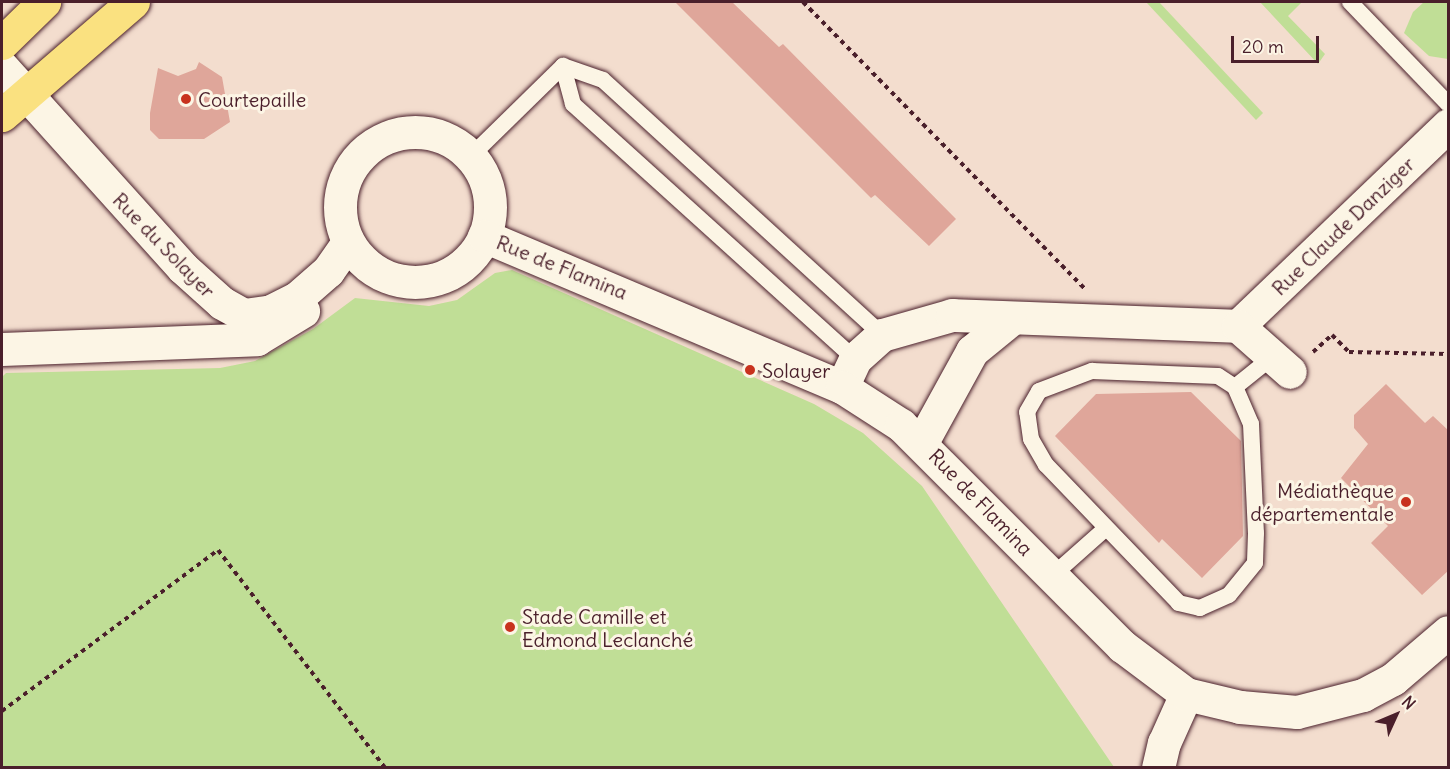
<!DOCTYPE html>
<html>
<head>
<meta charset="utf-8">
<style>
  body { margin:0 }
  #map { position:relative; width:1450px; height:769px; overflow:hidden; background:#f3ddce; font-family:Delius,sans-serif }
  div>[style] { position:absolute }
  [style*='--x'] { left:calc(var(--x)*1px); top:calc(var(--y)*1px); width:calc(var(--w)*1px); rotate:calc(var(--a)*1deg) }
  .green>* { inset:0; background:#c0de96 }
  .building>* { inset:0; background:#dfa69a }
  .path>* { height:4px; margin-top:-2px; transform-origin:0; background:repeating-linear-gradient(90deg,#4a1f2b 0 4.5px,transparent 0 9px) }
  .roads { filter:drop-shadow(0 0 2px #4a1f2b) drop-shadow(0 0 2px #4a1f2b) }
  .lane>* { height:16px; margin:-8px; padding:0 8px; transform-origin:8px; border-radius:8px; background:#fcf5e5 }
  .street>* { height:33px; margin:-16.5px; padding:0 16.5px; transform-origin:16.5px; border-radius:16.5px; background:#fcf5e5 }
  .secondary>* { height:33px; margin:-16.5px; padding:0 16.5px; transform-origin:16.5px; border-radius:16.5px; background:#fcf5e5 }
  .secondary>.ring { margin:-16.5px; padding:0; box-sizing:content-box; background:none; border:33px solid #fcf5e5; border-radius:50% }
  .primary>* { height:33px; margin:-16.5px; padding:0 16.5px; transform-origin:16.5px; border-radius:16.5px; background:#fae180 }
  .dots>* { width:16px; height:16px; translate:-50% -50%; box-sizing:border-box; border:3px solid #fcf5e5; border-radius:50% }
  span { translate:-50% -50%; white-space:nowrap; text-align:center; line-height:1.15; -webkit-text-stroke:6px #fcf5e5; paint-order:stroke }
  .poi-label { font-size:20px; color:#4a1f2b }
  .left { translate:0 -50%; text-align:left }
  .right { translate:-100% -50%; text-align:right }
  .street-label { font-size:20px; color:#4a1f2b }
  .frame { position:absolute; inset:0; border:3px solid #4a1f2b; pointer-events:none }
  .north { position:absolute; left:1366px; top:685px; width:60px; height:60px; -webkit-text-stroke:4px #fcf5e5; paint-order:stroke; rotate:46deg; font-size:16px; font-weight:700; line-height:24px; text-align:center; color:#4a1f2b }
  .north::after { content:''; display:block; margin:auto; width:21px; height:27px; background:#4a1f2b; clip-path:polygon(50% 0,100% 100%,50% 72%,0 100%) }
  .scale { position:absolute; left:1231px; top:36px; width:88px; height:27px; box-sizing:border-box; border:3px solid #4a1f2b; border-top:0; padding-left:8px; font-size:18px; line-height:21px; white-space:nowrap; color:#4a1f2b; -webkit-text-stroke:4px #fcf5e5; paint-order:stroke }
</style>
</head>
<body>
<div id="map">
  <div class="green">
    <i style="clip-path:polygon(1146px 2px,1159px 2px,1263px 113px,1256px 120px)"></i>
    <i style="clip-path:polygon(1260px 2px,1302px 2px,1288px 16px,1325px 54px,1318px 64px)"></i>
    <i style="clip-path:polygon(1424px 2px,1448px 2px,1448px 59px,1429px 56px,1404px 33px,1413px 12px)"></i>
    <i style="clip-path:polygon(512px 270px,814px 404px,863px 433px,922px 486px,1114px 767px,2px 767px,2px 377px,6px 373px,220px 368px,255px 361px,313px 329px,355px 298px,429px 306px,457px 300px,495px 273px)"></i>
  </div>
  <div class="building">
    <i style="clip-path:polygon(675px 2px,732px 2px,779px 47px,783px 44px,956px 219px,929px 246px,875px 195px,871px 198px)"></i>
    <i style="clip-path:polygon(199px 62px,222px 77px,230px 122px,204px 139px,159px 139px,150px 130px,150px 113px,158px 68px,178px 76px,196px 69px)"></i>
    <i style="clip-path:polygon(1386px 384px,1425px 423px,1433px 416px,1449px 431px,1449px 570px,1422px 595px,1371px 543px,1388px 526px,1341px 478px,1368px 444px,1354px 428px,1354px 415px)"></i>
    <i style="clip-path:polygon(1191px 392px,1241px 441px,1243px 536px,1202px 578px,1162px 539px,1159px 543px,1055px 436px,1096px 394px)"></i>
  </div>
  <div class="path">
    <i style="--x:803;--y:2;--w:401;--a:45.5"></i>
    <i style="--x:1313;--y:352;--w:25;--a:-42"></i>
    <i style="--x:1332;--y:335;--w:24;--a:45"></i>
    <i style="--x:1349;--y:352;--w:99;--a:1.2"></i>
    <i style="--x:2;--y:711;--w:269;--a:-36.7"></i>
    <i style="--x:218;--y:550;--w:275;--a:52.5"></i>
  </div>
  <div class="roads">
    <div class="lane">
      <i style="--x:1350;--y:2;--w:141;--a:46.1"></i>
      <i style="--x:471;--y:156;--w:129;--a:-44.4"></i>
      <i style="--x:855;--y:359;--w:380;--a:-137.9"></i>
      <i style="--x:573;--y:104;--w:39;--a:-105"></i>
      <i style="--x:563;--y:66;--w:42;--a:19.3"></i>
      <i style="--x:603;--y:80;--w:378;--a:42.4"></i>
      <i style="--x:1092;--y:371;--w:126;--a:2.3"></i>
      <i style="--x:1218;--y:376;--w:20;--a:33"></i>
      <i style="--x:1235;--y:387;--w:40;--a:66.6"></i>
      <i style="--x:1251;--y:424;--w:109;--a:87.4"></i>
      <i style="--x:1256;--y:533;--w:30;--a:92"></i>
      <i style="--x:1255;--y:563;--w:41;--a:129.1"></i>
      <i style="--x:1229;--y:595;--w:32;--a:156"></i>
      <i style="--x:1200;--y:608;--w:22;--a:-167"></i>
      <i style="--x:1179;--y:603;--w:192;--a:-133.9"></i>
      <i style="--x:1046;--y:465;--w:30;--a:-120"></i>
      <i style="--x:1031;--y:439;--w:27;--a:-98"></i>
      <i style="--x:1027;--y:412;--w:24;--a:-60"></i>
      <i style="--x:1039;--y:391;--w:57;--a:-20.7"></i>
      <i style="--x:1235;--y:387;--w:45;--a:-38.7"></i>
      <i style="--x:1052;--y:576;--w:71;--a:-41.6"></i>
    </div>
    <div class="street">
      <i style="--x:1238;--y:326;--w:291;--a:-43.7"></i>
      <i style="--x:842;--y:387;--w:31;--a:-65"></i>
      <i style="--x:855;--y:359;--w:36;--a:-42"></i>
      <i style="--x:882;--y:335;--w:73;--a:-15.9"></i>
      <i style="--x:952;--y:315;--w:286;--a:2.2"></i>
      <i style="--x:1238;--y:326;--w:69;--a:41.5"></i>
      <i style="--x:922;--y:442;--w:104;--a:-61.2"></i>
      <i style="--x:972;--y:351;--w:49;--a:-39.2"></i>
      <i style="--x:1158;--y:768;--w:26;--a:-77"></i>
      <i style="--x:1164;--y:743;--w:54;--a:-65.8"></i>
    </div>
    <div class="secondary">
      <i style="--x:2;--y:67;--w:270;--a:48"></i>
      <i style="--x:183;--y:268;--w:52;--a:41.9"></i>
      <i style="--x:222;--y:303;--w:25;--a:29"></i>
      <i style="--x:244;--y:315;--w:27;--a:-8"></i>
      <i style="--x:271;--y:311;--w:29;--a:-27"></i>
      <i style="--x:297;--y:298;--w:41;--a:-41.1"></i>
      <i style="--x:328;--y:271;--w:35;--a:-55"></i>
      <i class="ring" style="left:340px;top:132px;width:117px;height:117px"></i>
      <i style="--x:484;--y:236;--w:389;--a:22.9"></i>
      <i style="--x:842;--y:387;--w:70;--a:32.8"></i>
      <i style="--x:901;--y:425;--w:313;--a:45"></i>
      <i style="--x:1122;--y:646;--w:80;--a:36.9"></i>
      <i style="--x:1186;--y:694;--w:56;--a:13.5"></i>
      <i style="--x:1240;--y:707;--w:57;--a:5"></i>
      <i style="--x:1297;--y:712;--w:68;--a:-14.4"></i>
      <i style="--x:1363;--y:695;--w:34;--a:-28"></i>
      <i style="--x:1393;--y:679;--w:72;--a:-40.5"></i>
      <i style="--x:2;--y:349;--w:255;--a:-2.2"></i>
      <i style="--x:257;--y:339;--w:54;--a:-31.3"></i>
    </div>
    <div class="primary">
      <i style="--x:2;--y:43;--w:59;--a:-44.3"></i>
      <i style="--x:2;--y:115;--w:173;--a:-40.8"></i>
    </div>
  </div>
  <div class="dots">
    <i style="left:186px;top:99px;background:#c8321e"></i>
    <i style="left:750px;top:370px;background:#c8321e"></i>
    <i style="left:1406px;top:502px;background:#c8321e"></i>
    <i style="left:510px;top:627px;background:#c8321e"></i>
  </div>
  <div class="poi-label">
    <span class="left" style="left:198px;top:99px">Courtepaille</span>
    <span class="left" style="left:762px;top:370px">Solayer</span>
    <span class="right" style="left:1394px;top:502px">Médiathèque<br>départementale</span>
    <span class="left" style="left:522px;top:628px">Stade Camille et<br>Edmond Leclanché</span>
  </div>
  <div class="street-label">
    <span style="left:1343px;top:226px;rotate:-44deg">Rue Claude Danziger</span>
    <span style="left:164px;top:245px;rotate:46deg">Rue du Solayer</span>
    <span style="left:562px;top:267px;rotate:22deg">Rue de Flamina</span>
    <span style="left:981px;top:502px;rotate:46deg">Rue de Flamina</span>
  </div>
  <div class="frame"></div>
  <div class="north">N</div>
  <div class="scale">20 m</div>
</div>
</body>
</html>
